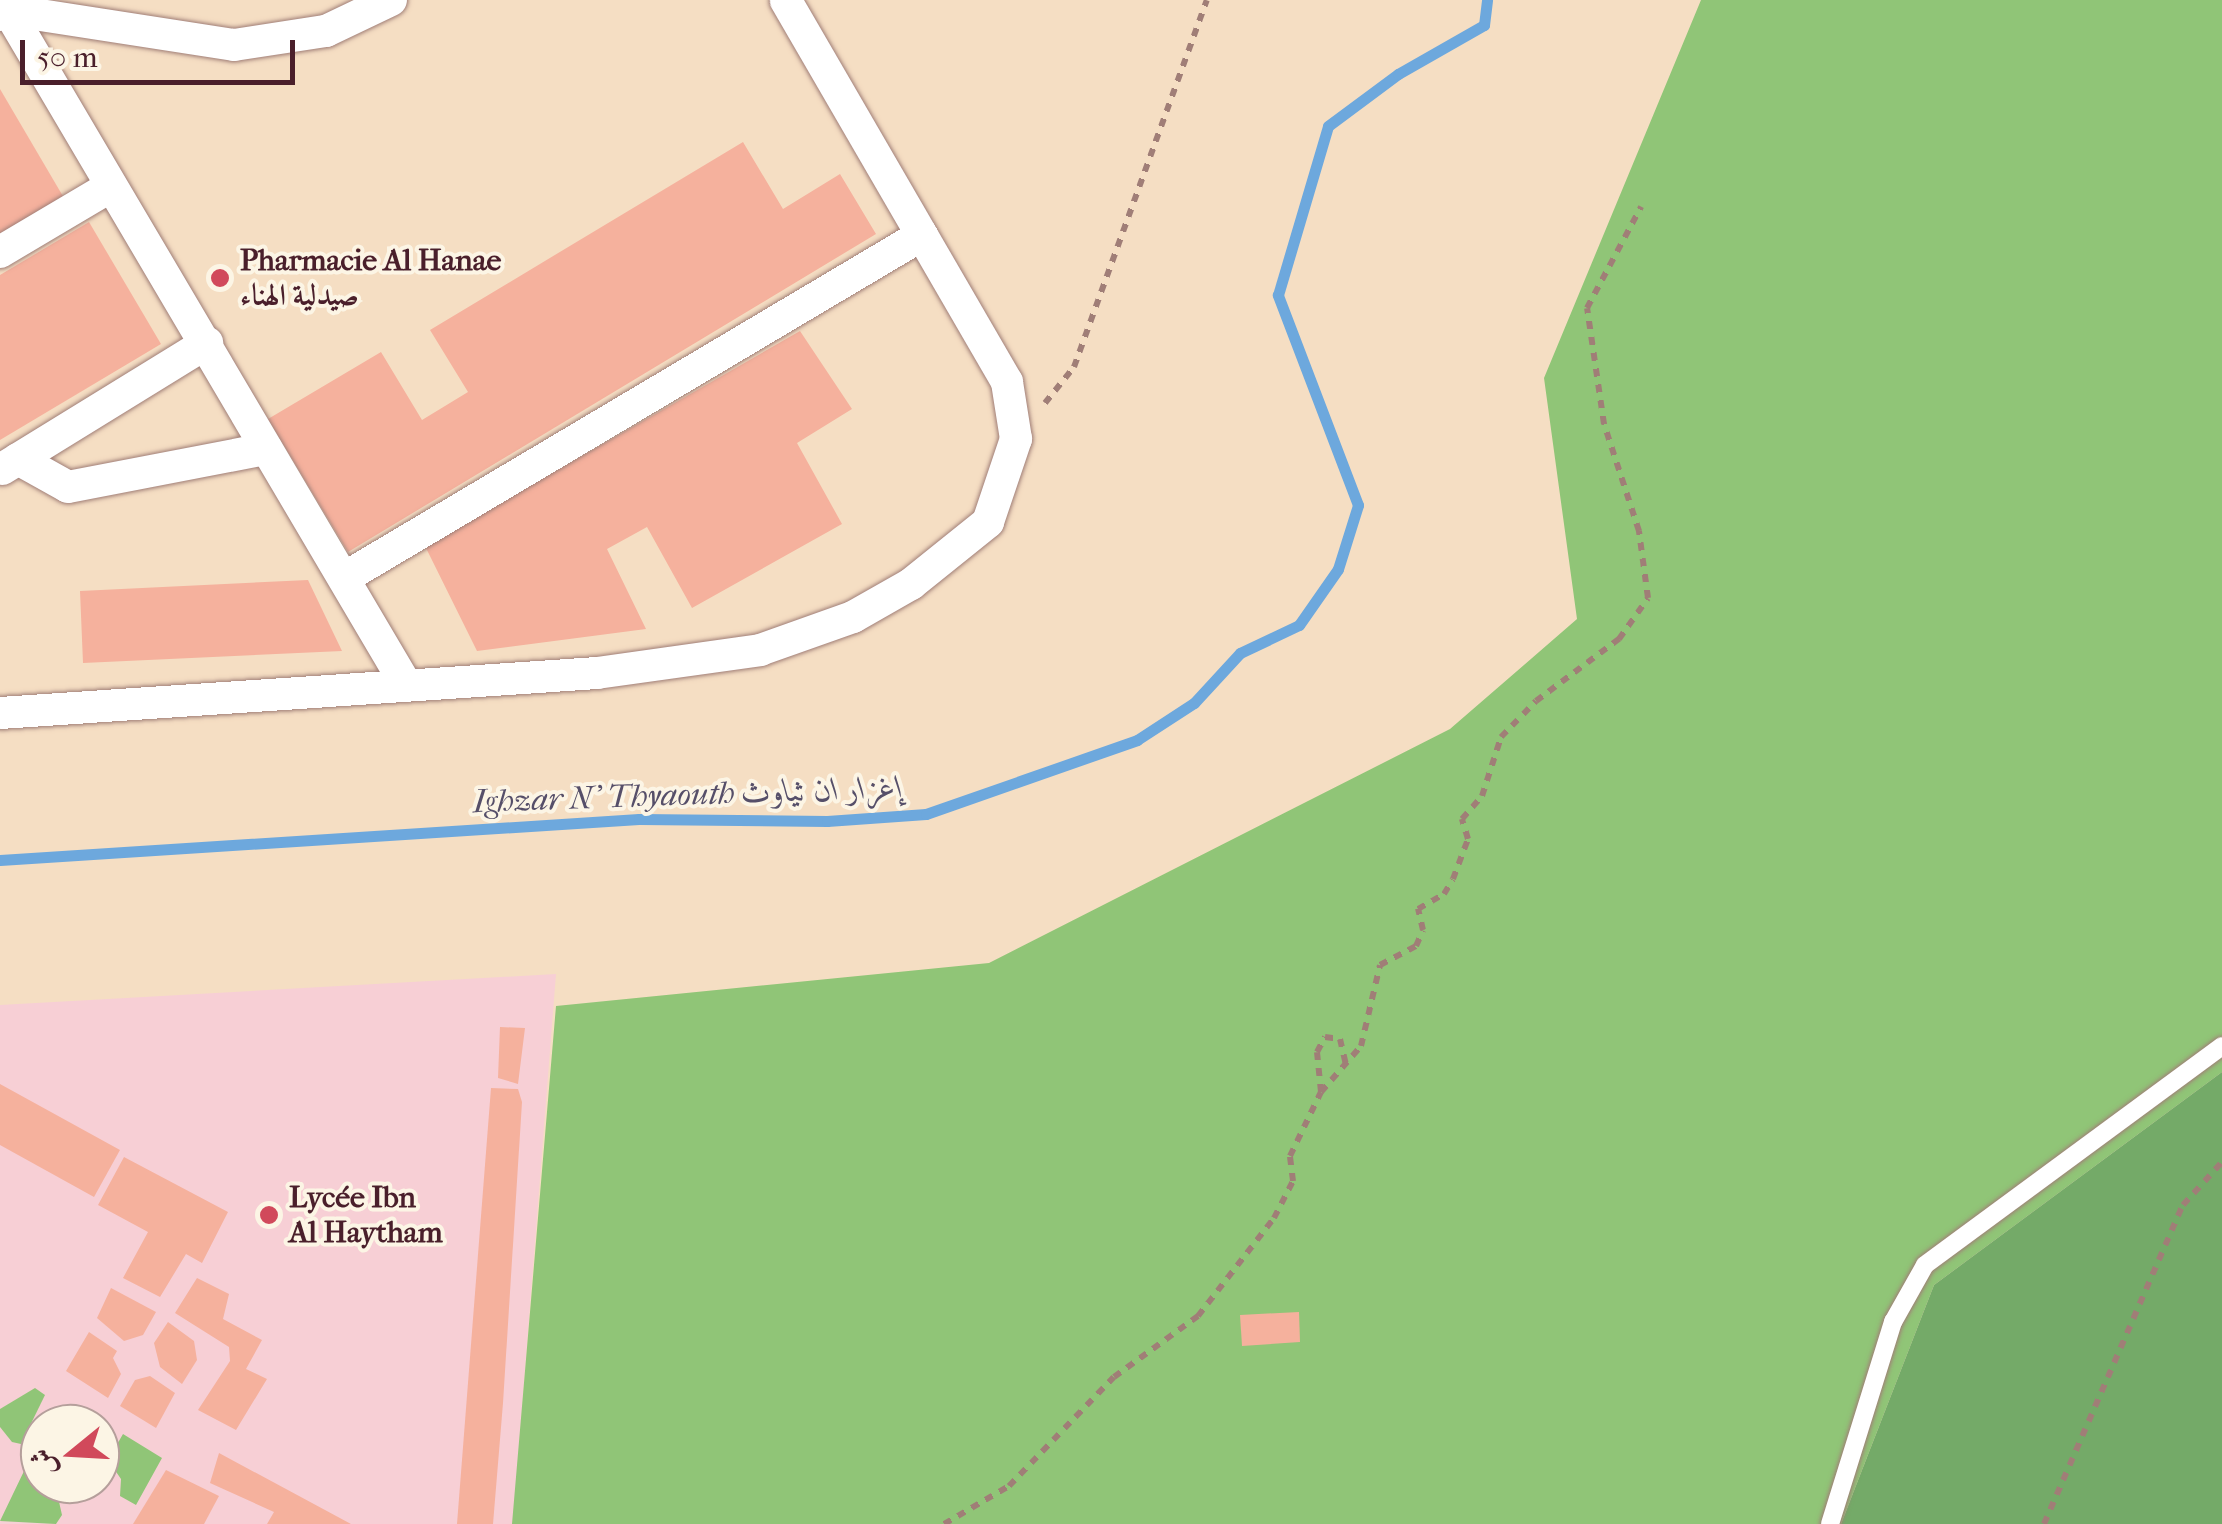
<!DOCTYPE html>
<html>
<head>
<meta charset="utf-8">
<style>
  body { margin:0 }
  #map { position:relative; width:2222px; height:1524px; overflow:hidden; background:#f5dec3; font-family:"IM FELL French Canon",Amiri,serif }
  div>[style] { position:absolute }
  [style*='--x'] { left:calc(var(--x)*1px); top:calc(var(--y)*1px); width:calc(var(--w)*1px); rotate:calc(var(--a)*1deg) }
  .built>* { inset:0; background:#f7cfd5 }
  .green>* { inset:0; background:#90c577 }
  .forest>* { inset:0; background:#74aa68 }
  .stream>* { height:11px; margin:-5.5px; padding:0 5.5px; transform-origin:5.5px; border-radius:5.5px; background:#6da8dd }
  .building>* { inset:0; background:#f5b19d }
  .path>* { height:6px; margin-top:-3px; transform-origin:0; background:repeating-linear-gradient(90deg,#a07e77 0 8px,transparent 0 16px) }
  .roads { filter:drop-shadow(0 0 2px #a07e77) drop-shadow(0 0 2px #a07e77) }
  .lane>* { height:18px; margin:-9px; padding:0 9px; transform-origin:9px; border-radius:9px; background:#fff }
  .street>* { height:32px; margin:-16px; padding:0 16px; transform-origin:16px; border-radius:16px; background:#fff }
  .dots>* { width:28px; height:28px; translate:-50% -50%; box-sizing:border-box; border:5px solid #fcf5e5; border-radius:50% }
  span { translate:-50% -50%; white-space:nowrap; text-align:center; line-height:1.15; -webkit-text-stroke:8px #fcf5e5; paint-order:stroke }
  .poi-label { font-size:30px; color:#4a1f2b; font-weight:700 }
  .left { translate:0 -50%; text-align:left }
  .water-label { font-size:32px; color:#564f69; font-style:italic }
  .north { position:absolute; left:20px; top:1404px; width:100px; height:100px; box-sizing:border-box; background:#fcf5e5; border:2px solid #b59f9b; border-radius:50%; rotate:252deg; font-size:28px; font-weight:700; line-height:40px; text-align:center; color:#4a1f2b }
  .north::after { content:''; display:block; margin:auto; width:35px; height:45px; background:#d1495b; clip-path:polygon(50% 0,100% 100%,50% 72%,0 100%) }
  .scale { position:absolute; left:20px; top:40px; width:275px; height:45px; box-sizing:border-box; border:5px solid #4a1f2b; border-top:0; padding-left:12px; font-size:30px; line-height:35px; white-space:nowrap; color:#4a1f2b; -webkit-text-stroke:8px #fcf5e5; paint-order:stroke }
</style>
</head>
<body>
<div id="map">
  <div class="built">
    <i style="clip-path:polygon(evenodd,556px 974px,513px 1524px,0 1524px,0 1005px,556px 974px,40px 1424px,100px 1424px,100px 1484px,40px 1484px,40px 1424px)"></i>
  </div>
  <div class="green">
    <i style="clip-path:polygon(1701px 0,2222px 0,2222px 1072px,1934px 1285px,1841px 1524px,512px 1524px,556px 1006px,989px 963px,1450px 729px,1577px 619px,1544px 378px)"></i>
    <i style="clip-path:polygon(35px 1388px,45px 1395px,21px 1444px,12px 1442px,0 1427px,0 1409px)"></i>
    <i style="clip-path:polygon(123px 1434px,162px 1458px,136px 1505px,120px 1496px,121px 1479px,108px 1460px)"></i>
    <i style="clip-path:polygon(25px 1469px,40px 1476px,40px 1484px,55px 1484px,62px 1515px,56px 1524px,0 1521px)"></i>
  </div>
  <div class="forest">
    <i style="clip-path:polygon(2222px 1072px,2222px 1524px,1841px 1524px,1934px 1285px)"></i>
  </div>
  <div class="stream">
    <i style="--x:0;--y:860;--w:640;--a:-3.67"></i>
    <i style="--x:639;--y:819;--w:188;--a:0.6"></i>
    <i style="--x:827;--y:821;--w:99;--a:-4"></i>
    <i style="--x:926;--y:814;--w:224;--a:-19.3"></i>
    <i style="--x:1137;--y:740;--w:68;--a:-33"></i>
    <i style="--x:1194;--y:703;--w:68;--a:-47.4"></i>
    <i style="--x:1240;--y:653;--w:65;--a:-25.4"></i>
    <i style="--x:1299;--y:625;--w:68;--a:-55.1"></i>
    <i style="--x:1338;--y:569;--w:67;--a:-72.6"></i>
    <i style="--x:1358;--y:505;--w:225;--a:-110.9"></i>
    <i style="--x:1278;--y:295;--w:176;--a:-73.5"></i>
    <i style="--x:1328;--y:126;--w:87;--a:-36.6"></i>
    <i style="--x:1398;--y:74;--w:99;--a:-29.7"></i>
    <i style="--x:1484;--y:25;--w:25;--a:-83"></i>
  </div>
  <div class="building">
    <i style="clip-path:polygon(0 89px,64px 198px,0 236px)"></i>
    <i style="clip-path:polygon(743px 142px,783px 209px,840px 174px,876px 234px,348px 552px,268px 419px,381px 352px,422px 420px,468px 392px,430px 330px)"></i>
    <i style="clip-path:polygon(89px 222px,161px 344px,0 440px,0 275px)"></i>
    <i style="clip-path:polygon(800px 331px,852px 409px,797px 443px,842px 524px,692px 608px,647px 527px,607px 549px,646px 629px,477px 651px,425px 546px)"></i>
    <i style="clip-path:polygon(308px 580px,342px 651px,83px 663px,80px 591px)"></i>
    <i style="clip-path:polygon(500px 1027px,525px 1028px,518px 1084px,498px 1078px)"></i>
    <i style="clip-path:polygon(0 1084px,120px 1150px,94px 1197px,0 1145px)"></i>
    <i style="clip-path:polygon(491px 1088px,518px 1089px,522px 1102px,503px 1403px,493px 1524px,457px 1524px)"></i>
    <i style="clip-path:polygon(124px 1157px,228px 1212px,202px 1263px,186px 1254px,160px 1297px,123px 1278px,148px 1232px,98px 1205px)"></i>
    <i style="clip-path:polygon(197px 1278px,229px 1294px,223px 1319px,262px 1340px,246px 1369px,267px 1379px,236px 1430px,198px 1410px,230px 1361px,229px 1347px,175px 1313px)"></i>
    <i style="clip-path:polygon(111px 1288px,156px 1312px,143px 1335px,124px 1341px,97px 1318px)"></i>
    <i style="clip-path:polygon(1299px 1312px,1300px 1342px,1242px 1346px,1240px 1315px)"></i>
    <i style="clip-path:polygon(168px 1322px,194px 1341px,197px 1360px,182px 1384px,160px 1367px,154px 1343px)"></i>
    <i style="clip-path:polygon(89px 1332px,117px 1351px,113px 1358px,121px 1374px,108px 1398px,66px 1371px)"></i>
    <i style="clip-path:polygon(150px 1376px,175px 1393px,156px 1428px,120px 1406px,135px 1380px)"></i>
    <i style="clip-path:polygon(219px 1453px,351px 1524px,267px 1524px,274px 1512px,210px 1483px)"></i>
    <i style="clip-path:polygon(166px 1470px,219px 1496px,204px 1524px,133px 1524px)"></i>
  </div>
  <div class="path">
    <i style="--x:1045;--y:403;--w:46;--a:-51.1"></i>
    <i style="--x:1074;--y:367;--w:390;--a:-70.1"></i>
    <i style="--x:1321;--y:1092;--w:40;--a:-95.7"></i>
    <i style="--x:1317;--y:1052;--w:17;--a:-62"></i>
    <i style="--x:1325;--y:1037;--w:15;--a:8"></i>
    <i style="--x:1340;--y:1039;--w:28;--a:77"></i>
    <i style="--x:944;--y:1524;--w:75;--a:-30.3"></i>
    <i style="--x:1009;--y:1486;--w:151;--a:-46.1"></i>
    <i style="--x:1114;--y:1377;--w:104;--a:-36"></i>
    <i style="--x:1198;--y:1316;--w:124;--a:-52.2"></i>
    <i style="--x:1274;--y:1218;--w:42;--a:-62.8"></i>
    <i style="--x:1293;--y:1181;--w:25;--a:-97"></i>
    <i style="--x:1290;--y:1156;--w:71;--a:-64.2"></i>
    <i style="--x:1321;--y:1092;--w:61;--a:-49"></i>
    <i style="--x:1361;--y:1046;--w:83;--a:-76.8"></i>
    <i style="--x:1380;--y:965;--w:41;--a:-27.8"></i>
    <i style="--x:1416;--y:946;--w:17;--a:-66"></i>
    <i style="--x:1423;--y:930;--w:22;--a:-103"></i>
    <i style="--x:1418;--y:909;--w:30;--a:-30"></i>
    <i style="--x:1444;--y:894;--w:17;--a:-59"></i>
    <i style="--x:1453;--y:879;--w:43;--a:-69.4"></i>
    <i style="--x:1468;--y:839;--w:21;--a:-107"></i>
    <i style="--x:1462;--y:819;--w:30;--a:-49"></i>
    <i style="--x:1482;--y:796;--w:62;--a:-72.1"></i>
    <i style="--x:1501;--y:737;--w:50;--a:-45.8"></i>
    <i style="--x:1536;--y:701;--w:104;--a:-36.8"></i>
    <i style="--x:1619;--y:639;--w:50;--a:-54.7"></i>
    <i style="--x:1648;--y:598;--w:68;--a:-97.7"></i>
    <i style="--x:1639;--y:531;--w:113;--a:-108.1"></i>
    <i style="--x:1604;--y:424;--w:117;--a:-98.3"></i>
    <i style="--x:1587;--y:308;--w:115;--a:-61.9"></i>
    <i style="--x:2044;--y:1524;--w:348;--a:-66.5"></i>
    <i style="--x:2183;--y:1205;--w:58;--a:-47.8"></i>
  </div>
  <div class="roads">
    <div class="lane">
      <i style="--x:1830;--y:1524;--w:212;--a:-72.7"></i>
      <i style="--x:1893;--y:1322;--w:65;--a:-60.7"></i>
      <i style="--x:1925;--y:1265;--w:369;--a:-36.4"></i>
    </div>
    <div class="street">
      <i style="--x:2;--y:0;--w:793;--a:59.46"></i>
      <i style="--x:0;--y:15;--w:9;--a:-32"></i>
      <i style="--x:8;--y:10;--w:229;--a:8.8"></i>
      <i style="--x:234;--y:45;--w:93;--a:-8.7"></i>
      <i style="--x:326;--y:31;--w:72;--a:-25.5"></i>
      <i style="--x:0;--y:252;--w:129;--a:-30.7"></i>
      <i style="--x:18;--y:459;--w:57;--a:29.2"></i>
      <i style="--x:68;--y:487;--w:202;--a:-10.9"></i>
      <i style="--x:2;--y:469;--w:241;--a:-31.6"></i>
      <i style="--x:344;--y:578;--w:672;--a:-30.69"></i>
      <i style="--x:0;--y:713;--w:598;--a:-3.83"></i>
      <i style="--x:597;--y:673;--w:165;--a:-8"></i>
      <i style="--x:760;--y:650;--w:99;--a:-19.5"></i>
      <i style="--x:853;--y:617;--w:67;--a:-29.6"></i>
      <i style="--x:911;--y:584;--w:99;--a:-38.8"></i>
      <i style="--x:988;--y:522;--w:88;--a:-71.4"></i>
      <i style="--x:1016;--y:439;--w:58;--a:-99"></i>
      <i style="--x:1007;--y:382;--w:441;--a:-120.1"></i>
    </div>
  </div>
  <div class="dots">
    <i style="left:220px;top:278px;background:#d1495b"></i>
    <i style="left:269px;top:1215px;background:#d1495b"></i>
  </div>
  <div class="poi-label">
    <span class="left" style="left:240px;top:278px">Pharmacie Al Hanae<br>صيدلية الهناء</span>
    <span class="left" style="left:289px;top:1215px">Lycée Ibn<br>Al Haytham</span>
  </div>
  <div class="water-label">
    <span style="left:688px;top:795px;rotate:-2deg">Ighzar N' Thyaouth إغزار ان ثياوث</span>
  </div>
  <div class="north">ش</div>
  <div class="scale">50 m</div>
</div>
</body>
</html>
